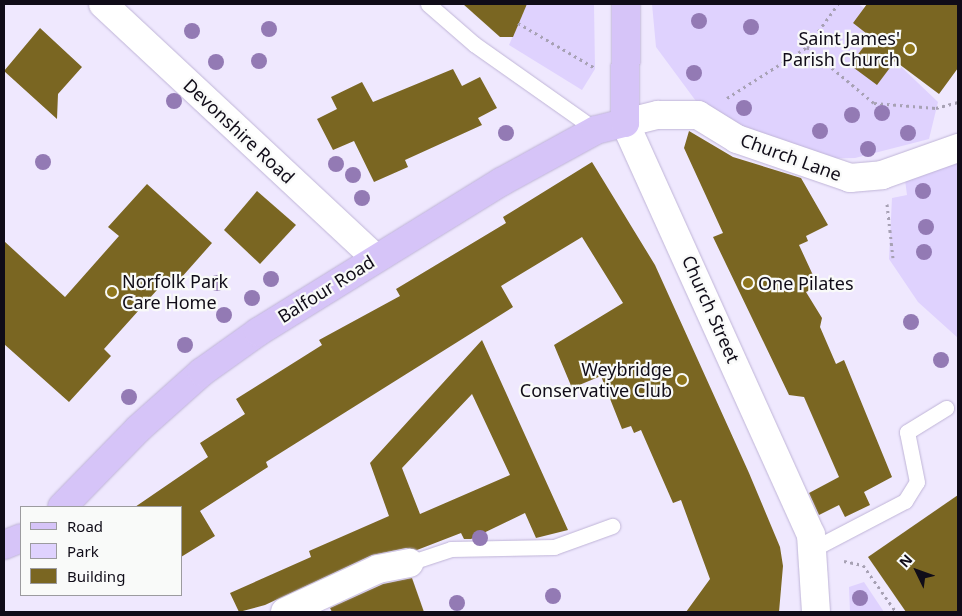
<!DOCTYPE html>
<html>
<head>
<meta charset="utf-8">
<style>
  body { margin:0 }
  #map { position:relative; width:962px; height:616px; overflow:hidden; background:#efe8fe; font-family:"Noto Sans",sans-serif }
  div>[style] { position:absolute }
  [style*='--x'] { left:calc(var(--x)*1px); top:calc(var(--y)*1px); width:calc(var(--w)*1px); rotate:calc(var(--a)*1deg) }
  .green>* { inset:0; background:#dfd2fe }
  .building>* { inset:0; background:#7a6622 }
  .path>* { height:3px; margin-top:-1.5px; transform-origin:0; background:repeating-linear-gradient(90deg,#a7a1b4 0 2.5px,transparent 0 6.5px) }
  .roads { filter:drop-shadow(0 0 1px #bfb4d7) drop-shadow(0 0 1px #bfb4d7) }
  .service>* { height:15px; margin:-7.5px; padding:0 7.5px; transform-origin:7.5px; border-radius:7.5px; background:#fff }
  .minor>* { height:28px; margin:-14px; padding:0 14px; transform-origin:14px; border-radius:14px; background:#fff }
  .secondary>* { height:28px; margin:-14px; padding:0 14px; transform-origin:14px; border-radius:14px; background:#fff }
  .primary>* { height:28px; margin:-14px; padding:0 14px; transform-origin:14px; border-radius:14px; background:#d6c4f8 }
  .trees>* { width:16px; height:16px; margin:-8px; border-radius:50%; background:#937ab4 }
  .dots>* { width:14px; height:14px; translate:-50% -50%; box-sizing:border-box; border:2px solid #f9faf9; border-radius:50% }
  span { translate:-50% -50%; white-space:nowrap; text-align:center; line-height:1.15; -webkit-text-stroke:4.5px #f9faf9; paint-order:stroke }
  .poi-label { font-size:18px; color:#100c18 }
  .right { translate:-100% -50%; text-align:right }
  .left { translate:0 -50%; text-align:left }
  .street-label { font-size:18px; color:#100c18 }
  .frame { position:absolute; inset:0; border:5px solid #100c18; pointer-events:none }
  .legend { position:absolute; left:20px; top:506px; width:162px; height:90px; box-sizing:border-box; background:#f9faf9; border:1px solid #9c9b9f; margin:0; padding:6px 9px; list-style:none; font-size:15px; color:#100c18 }
  .legend li { display:flex; align-items:center; gap:10px; height:25px }
  .legend b { width:25px; border:1px solid #9c9b9f }
  .north { position:absolute; left:892px; top:546px; width:50px; height:50px; -webkit-text-stroke:4px #f9faf9; paint-order:stroke; rotate:312deg; font-size:14px; font-weight:700; line-height:20px; text-align:center; color:#100c18 }
  .north::after { content:''; display:block; margin:auto; width:18px; height:22px; background:#100c18; clip-path:polygon(50% 0,100% 100%,50% 72%,0 100%) }
</style>
</head>
<body>
<div id="map">
  <div class="green">
    <i style="clip-path:polygon(527px 4px,594px 4px,595px 69px,582px 90px,509px 45px)"></i>
    <i style="clip-path:polygon(652px 4px,858px 4px,864px 8px,853px 23px,871px 37px,850px 65px,895px 61px,938px 102px,929px 139px,855px 158px,809px 159px,704px 112px,656px 47px)"></i>
    <i style="clip-path:polygon(958px 163px,958px 338px,918px 302px,889px 259px,892px 198px,907px 195px,905px 180px)"></i>
    <i style="clip-path:polygon(864px 582px,884px 612px,850px 612px,849px 587px)"></i>
  </div>
  <div class="building">
    <i style="clip-path:polygon(463px 4px,527px 4px,513px 37px,500px 37px)"></i>
    <i style="clip-path:polygon(867px 4px,958px 4px,958px 68px,939px 94px,895px 61px,877px 85px,850px 65px,871px 37px,853px 23px)"></i>
    <i style="clip-path:polygon(40px 28px,82px 67px,58px 94px,57px 119px,4px 71px)"></i>
    <i style="clip-path:polygon(453px 69px,462px 86px,480px 77px,497px 108px,478px 118px,482px 125px,405px 160px,408px 167px,374px 182px,354px 141px,333px 150px,317px 119px,337px 109px,331px 97px,362px 82px,373px 102px)"></i>
    <i style="clip-path:polygon(689px 131px,733px 157px,801px 178px,828px 225px,806px 236px,808px 241px,799px 245px,818px 286px,806px 292px,822px 318px,820px 327px,836px 364px,844px 360px,892px 477px,864px 492px,870px 505px,845px 517px,839px 505px,819px 515px,809px 493px,839px 477px,804px 397px,789px 395px,713px 237px,723px 233px,684px 148px)"></i>
    <i style="clip-path:polygon(592px 162px,655px 265px,749px 473px,780px 547px,783px 566px,779px 612px,686px 612px,710px 579px,681px 500px,673px 503px,641px 430px,634px 433px,631px 426px,622px 429px,601px 376px,572px 388px,554px 345px,623px 303px,582px 237px,501px 286px,513px 307px,266px 462px,268px 467px,200px 511px,215px 536px,181px 557px,181px 507px,135px 507px,208px 457px,200px 443px,245px 414px,236px 399px,322px 345px,319px 340px,400px 296px,396px 289px,506px 223px,503px 217px)"></i>
    <i style="clip-path:polygon(147px 184px,212px 243px,173px 287px,166px 280px,104px 349px,111px 356px,69px 402px,4px 344px,4px 241px,65px 297px,119px 236px,108px 227px)"></i>
    <i style="clip-path:polygon(257px 191px,296px 225px,260px 264px,224px 230px)"></i>
    <i style="clip-path:polygon(evenodd,482px 340px,568px 530px,536px 538px,525px 513px,471px 539px,464px 539px,461px 533px,417px 550px,406px 548px,372px 555px,265px 605px,239px 612px,230px 593px,311px 557px,309px 551px,389px 516px,370px 463px,482px 340px,472px 394px,510px 475px,420px 514px,402px 468px,472px 394px)"></i>
    <i style="clip-path:polygon(958px 495px,958px 612px,906px 612px,868px 557px)"></i>
    <i style="clip-path:polygon(412px 578px,424px 612px,332px 612px,330px 608px,383px 584px)"></i>
  </div>
  <div class="path">
    <i style="--x:518;--y:23;--w:89;--a:30.3"></i>
    <i style="--x:807;--y:47;--w:87;--a:39.9"></i>
    <i style="--x:874;--y:103;--w:62;--a:4.6"></i>
    <i style="--x:936;--y:108;--w:23;--a:-15"></i>
    <i style="--x:727;--y:98;--w:95;--a:-32.5"></i>
    <i style="--x:807;--y:47;--w:53;--a:-54.2"></i>
    <i style="--x:887;--y:204;--w:54;--a:83.7"></i>
    <i style="--x:844;--y:561;--w:19;--a:12"></i>
    <i style="--x:863;--y:565;--w:57;--a:54.9"></i>
  </div>
  <div class="roads">
    <div class="service">
      <i style="--x:428;--y:4;--w:61;--a:41"></i>
      <i style="--x:474;--y:44;--w:149;--a:35.2"></i>
      <i style="--x:813;--y:549;--w:104;--a:-27.6"></i>
      <i style="--x:905;--y:501;--w:22;--a:-58"></i>
      <i style="--x:917;--y:482;--w:51;--a:-101.3"></i>
      <i style="--x:907;--y:432;--w:46;--a:-31.6"></i>
      <i style="--x:409;--y:563;--w:44;--a:-18.4"></i>
      <i style="--x:451;--y:549;--w:103;--a:-1.1"></i>
      <i style="--x:554;--y:547;--w:62;--a:-19.9"></i>
    </div>
    <div class="minor">
      <i style="--x:103;--y:4;--w:372;--a:43"></i>
      <i style="--x:625;--y:123;--w:34;--a:-14"></i>
      <i style="--x:658;--y:115;--w:40;--a:0"></i>
      <i style="--x:698;--y:115;--w:46;--a:31.6"></i>
      <i style="--x:737;--y:139;--w:120;--a:19"></i>
      <i style="--x:850;--y:178;--w:32;--a:-5"></i>
      <i style="--x:882;--y:175;--w:81;--a:-19.6"></i>
      <i style="--x:285;--y:612;--w:102;--a:-24.8"></i>
      <i style="--x:378;--y:569;--w:32;--a:-11"></i>
    </div>
    <div class="secondary">
      <i style="--x:625;--y:123;--w:452;--a:65.7"></i>
      <i style="--x:811;--y:535;--w:77;--a:86.3"></i>
    </div>
    <div class="primary">
      <i style="--x:62;--y:507;--w:109;--a:-45.7"></i>
      <i style="--x:138;--y:429;--w:86;--a:-41.7"></i>
      <i style="--x:202;--y:372;--w:69;--a:-35.5"></i>
      <i style="--x:258;--y:332;--w:286;--a:-31.7"></i>
      <i style="--x:501;--y:182;--w:108;--a:-28.7"></i>
      <i style="--x:596;--y:130;--w:30;--a:-14"></i>
      <i style="--x:625;--y:123;--w:119;--a:-89.5"></i>
      <i style="--x:4;--y:545;--w:18;--a:-22"></i>
    </div>
  </div>
  <div class="trees">
    <i style="left:699px;top:21px"></i>
    <i style="left:751px;top:27px"></i>
    <i style="left:269px;top:29px"></i>
    <i style="left:192px;top:31px"></i>
    <i style="left:259px;top:61px"></i>
    <i style="left:216px;top:62px"></i>
    <i style="left:694px;top:73px"></i>
    <i style="left:174px;top:101px"></i>
    <i style="left:744px;top:108px"></i>
    <i style="left:882px;top:113px"></i>
    <i style="left:852px;top:115px"></i>
    <i style="left:820px;top:131px"></i>
    <i style="left:506px;top:133px"></i>
    <i style="left:908px;top:133px"></i>
    <i style="left:868px;top:149px"></i>
    <i style="left:43px;top:162px"></i>
    <i style="left:336px;top:164px"></i>
    <i style="left:353px;top:175px"></i>
    <i style="left:923px;top:191px"></i>
    <i style="left:362px;top:198px"></i>
    <i style="left:926px;top:227px"></i>
    <i style="left:924px;top:252px"></i>
    <i style="left:271px;top:279px"></i>
    <i style="left:217px;top:283px"></i>
    <i style="left:252px;top:298px"></i>
    <i style="left:224px;top:315px"></i>
    <i style="left:911px;top:322px"></i>
    <i style="left:185px;top:345px"></i>
    <i style="left:941px;top:360px"></i>
    <i style="left:129px;top:397px"></i>
    <i style="left:480px;top:538px"></i>
    <i style="left:553px;top:596px"></i>
    <i style="left:860px;top:598px"></i>
    <i style="left:457px;top:603px"></i>
  </div>
  <div class="dots">
    <i style="left:910px;top:49px;background:#8f761b"></i>
    <i style="left:748px;top:283px;background:#8f761b"></i>
    <i style="left:112px;top:292px;background:#8f761b"></i>
    <i style="left:682px;top:380px;background:#8f761b"></i>
  </div>
  <div class="poi-label">
    <span class="right" style="left:900px;top:49px">Saint James'<br>Parish Church</span>
    <span class="left" style="left:122px;top:292px">Norfolk Park<br>Care Home</span>
    <span class="left" style="left:758px;top:283px">One Pilates</span>
    <span class="right" style="left:672px;top:380px">Weybridge<br>Conservative Club</span>
  </div>
  <div class="street-label">
    <span style="left:239px;top:131px;rotate:43deg">Devonshire Road</span>
    <span style="left:791px;top:157px;rotate:20deg">Church Lane</span>
    <span style="left:326px;top:289px;rotate:-32deg">Balfour Road</span>
    <span style="left:711px;top:309px;rotate:66deg">Church Street</span>
  </div>
  <div class="frame"></div>
  <ul class="legend">
  <li><b style="height:6px;background:#d6c4f8"></b>Road</li>
  <li><b style="height:14px;background:#dfd2fe"></b>Park</li>
  <li><b style="height:14px;background:#7a6622"></b>Building</li>
  </ul>
  <div class="north">N</div>
</div>
</body>
</html>
